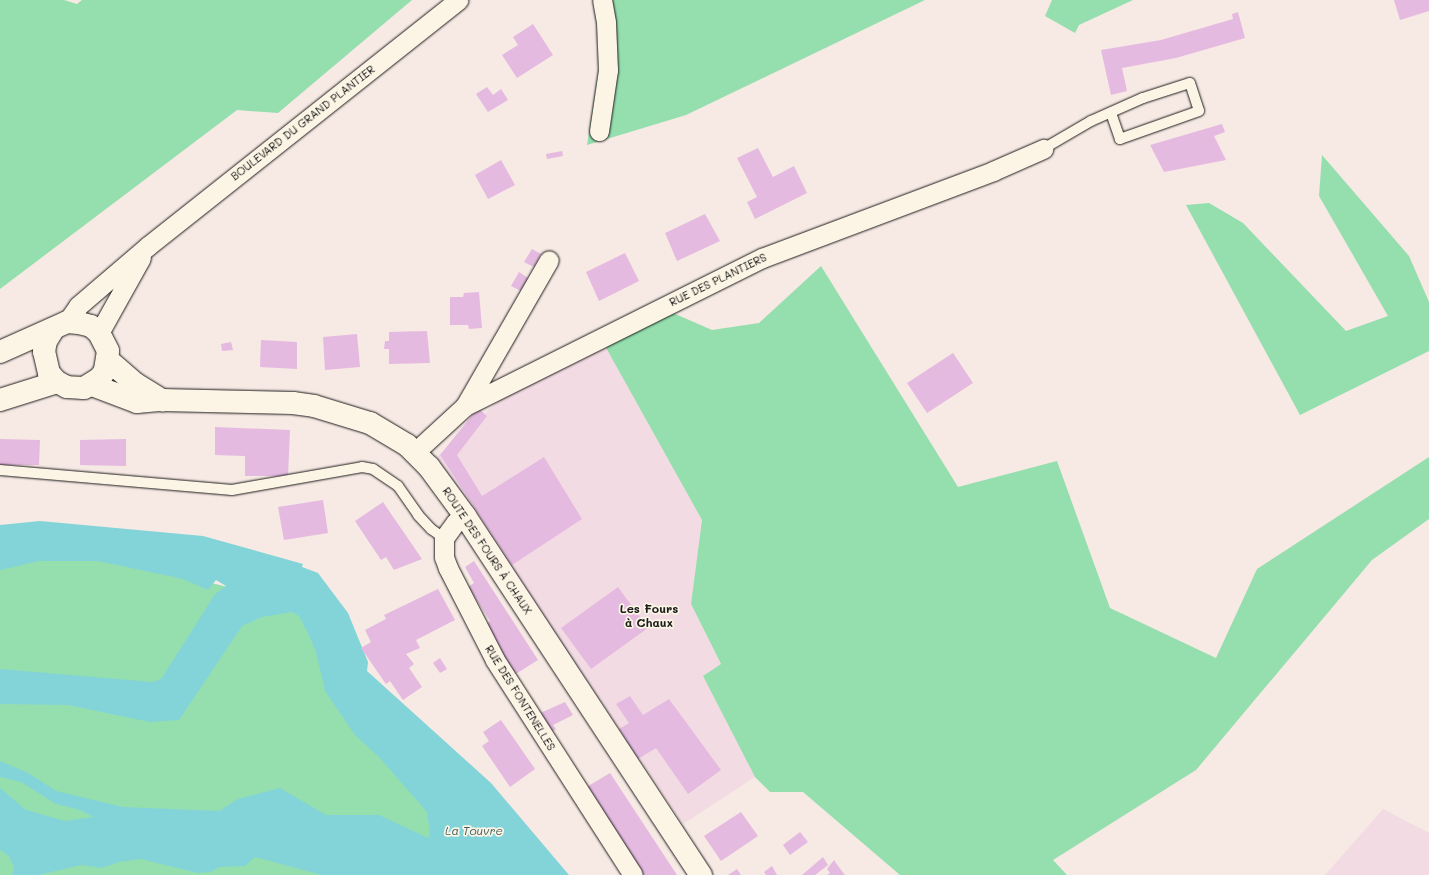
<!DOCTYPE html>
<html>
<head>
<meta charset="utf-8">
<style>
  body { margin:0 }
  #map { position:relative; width:1429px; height:875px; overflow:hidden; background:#f7e9e4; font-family:Mali,sans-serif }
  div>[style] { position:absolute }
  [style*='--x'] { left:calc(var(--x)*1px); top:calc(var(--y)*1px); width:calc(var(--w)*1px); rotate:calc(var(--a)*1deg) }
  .built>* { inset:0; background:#f2dbe3 }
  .green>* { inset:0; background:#95deae }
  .water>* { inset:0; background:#83d4d9 }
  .building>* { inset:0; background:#e5bae0 }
  .roads { filter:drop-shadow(0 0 1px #1c1c1c) drop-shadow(0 0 1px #1c1c1c) }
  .service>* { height:10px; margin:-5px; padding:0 5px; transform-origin:5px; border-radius:5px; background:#fcf5e5 }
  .minor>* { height:19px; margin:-9.5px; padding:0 9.5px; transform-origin:9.5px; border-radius:9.5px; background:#fcf5e5 }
  .tertiary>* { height:22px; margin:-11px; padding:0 11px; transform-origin:11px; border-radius:11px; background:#fcf5e5 }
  span { translate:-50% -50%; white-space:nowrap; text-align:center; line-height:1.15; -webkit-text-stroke:3.5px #fcf5e5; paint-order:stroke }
  .street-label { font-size:11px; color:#1c1c1c }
  .neighbourhood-label { font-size:12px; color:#1c1c1c; font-weight:700 }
  .water-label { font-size:12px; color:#405c5e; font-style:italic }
</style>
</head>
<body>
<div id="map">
  <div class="built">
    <i style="clip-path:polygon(605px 346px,702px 520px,691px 604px,721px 664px,703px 676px,755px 777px,683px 824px,437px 457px,512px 389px)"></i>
    <i style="clip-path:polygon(1383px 809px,1429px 833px,1429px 875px,1325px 875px)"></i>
  </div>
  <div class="green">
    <i style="clip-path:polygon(0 0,64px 0,77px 4px,82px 0,412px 0,278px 113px,237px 110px,0 289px)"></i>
    <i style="clip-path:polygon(594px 0,925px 0,686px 115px,587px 145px,600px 60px)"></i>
    <i style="clip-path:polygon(1052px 0,1133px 0,1079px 25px,1075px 33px,1045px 16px)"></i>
    <i style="clip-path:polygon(1322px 155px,1409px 256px,1429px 302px,1429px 351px,1300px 415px,1186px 205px,1209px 203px,1243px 223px,1346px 331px,1388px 316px,1319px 196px)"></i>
    <i style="clip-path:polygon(821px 266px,958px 487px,1057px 461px,1110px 608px,1216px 658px,1257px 569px,1429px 457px,1429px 519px,1372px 560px,1196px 770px,1053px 860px,1067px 875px,900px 875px,803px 792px,770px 792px,755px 777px,703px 676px,721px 664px,691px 604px,702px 520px,605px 346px,673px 313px,712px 330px,759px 323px)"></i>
    <i style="clip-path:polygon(70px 549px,303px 605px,543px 875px,0 875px,0 553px)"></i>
  </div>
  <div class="water">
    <i style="clip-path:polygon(40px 521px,203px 536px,303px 564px,302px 567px,318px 573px,348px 613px,368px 662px,367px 671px,491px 783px,569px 875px,322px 875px,255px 857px,245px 866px,219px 867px,211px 872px,198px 873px,140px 859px,119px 862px,102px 868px,81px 865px,39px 875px,12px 875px,14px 867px,9px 856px,0 850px,0 788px,26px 810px,65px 821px,94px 817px,80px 810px,56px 804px,21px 782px,0 777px,0 761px,28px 773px,56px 791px,123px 807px,219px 811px,238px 799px,280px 788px,326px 815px,379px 815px,428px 838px,430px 834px,427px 812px,379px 757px,355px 735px,325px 691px,316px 652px,308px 633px,299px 616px,292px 612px,262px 617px,242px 626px,179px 720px,150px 722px,68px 705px,0 704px,0 669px,153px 682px,162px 678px,215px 594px,226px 586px,216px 580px,208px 590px,183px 579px,98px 561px,39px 561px,0 570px,0 525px)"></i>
  </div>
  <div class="building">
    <i style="clip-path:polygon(1394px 0,1429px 0,1429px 11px,1400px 20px)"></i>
    <i style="clip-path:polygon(1238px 12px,1245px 38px,1176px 58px,1122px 68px,1127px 91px,1111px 95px,1101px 50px,1161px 40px,1233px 19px,1232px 14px)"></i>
    <i style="clip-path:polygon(533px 24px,553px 55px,517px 78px,502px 55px,518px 45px,513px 37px)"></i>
    <i style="clip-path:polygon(487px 87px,493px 95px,501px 89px,508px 100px,488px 112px,476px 94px)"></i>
    <i style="clip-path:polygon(1222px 124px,1225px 132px,1214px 136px,1226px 160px,1164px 172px,1150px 145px)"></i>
    <i style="clip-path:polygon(758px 148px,773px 177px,794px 166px,807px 193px,755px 219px,747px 202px,757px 197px,737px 158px)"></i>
    <i style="clip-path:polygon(562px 151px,563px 156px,547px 159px,546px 154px)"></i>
    <i style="clip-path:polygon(501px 160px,515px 185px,488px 199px,475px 175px)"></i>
    <i style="clip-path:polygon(705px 214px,720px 241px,677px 261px,665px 233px)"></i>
    <i style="clip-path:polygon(532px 249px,541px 254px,534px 267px,524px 262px)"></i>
    <i style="clip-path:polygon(625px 253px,639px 281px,599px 301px,586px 272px)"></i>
    <i style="clip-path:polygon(519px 272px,528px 278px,521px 291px,511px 286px)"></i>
    <i style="clip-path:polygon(479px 292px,482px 328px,469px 329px,468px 325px,450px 325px,450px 297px,463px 297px,464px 293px)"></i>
    <i style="clip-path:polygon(427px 331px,430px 363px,389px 364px,389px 349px,384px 349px,385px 341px,389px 341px,389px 332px)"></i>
    <i style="clip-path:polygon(357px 334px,360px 367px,325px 370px,323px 337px)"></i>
    <i style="clip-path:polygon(261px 340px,297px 342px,297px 369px,260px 367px)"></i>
    <i style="clip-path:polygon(231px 342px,233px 350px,222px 351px,221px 344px)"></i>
    <i style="clip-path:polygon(953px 353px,973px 383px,927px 413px,907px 383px)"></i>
    <i style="clip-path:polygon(478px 408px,487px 416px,457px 455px,482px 496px,544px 457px,582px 519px,512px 565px,440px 455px)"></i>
    <i style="clip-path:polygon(215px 427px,290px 430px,288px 476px,245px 476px,245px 456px,215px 455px)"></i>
    <i style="clip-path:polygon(0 439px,40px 440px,39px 465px,0 465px)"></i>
    <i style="clip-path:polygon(126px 439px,126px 466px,80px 465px,80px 440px)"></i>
    <i style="clip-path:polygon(323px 500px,328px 533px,284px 540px,278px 507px)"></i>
    <i style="clip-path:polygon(383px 502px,422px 559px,394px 570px,386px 557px,381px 560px,355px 521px)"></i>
    <i style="clip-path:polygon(474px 561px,538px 660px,514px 675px,484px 625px,490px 621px,468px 587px,474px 583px,465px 567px)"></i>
    <i style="clip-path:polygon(618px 587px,648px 628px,591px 669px,561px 628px)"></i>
    <i style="clip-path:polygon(438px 589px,455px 620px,416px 640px,420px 648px,406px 654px,414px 664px,409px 668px,422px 687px,403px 700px,390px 681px,386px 684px,361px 648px,371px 642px,365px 630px,386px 619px,384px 615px)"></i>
    <i style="clip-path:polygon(440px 658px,447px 669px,440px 673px,433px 663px)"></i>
    <i style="clip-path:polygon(630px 696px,643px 715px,669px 699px,721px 770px,688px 794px,656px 748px,638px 759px,619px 729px,629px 723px,616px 704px)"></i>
    <i style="clip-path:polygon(565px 702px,573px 715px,553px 725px,556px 729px,550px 733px,538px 714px)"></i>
    <i style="clip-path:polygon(501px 720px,535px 769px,510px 787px,482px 746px,489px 741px,483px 732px)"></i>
    <i style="clip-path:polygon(610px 773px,677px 875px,640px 875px,585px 788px)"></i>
    <i style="clip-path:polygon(741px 812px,758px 836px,721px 861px,704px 836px)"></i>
    <i style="clip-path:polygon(800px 832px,808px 842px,790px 855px,783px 845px)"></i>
    <i style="clip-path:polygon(823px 857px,828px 865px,815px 875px,802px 875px)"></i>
    <i style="clip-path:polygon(834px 860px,838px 866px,845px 875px,827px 875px,830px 873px,827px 869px)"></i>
    <i style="clip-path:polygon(772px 866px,777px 875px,766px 875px,764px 872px)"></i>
    <i style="clip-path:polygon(737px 869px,741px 875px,728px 875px)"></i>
  </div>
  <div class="roads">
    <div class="service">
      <i style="--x:1043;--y:149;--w:56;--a:-30.3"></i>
      <i style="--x:1091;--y:121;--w:57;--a:-23.9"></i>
      <i style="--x:1143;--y:98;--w:49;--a:-17.7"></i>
      <i style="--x:1190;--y:83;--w:29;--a:72"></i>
      <i style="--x:1199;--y:111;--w:84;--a:160.5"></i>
      <i style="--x:1120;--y:139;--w:28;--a:-109"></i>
      <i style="--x:0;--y:470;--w:233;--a:4.9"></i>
      <i style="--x:232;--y:490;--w:132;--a:-10"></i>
      <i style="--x:362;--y:467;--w:11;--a:10"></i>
      <i style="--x:373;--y:469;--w:30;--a:34"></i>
      <i style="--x:398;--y:486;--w:35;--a:55"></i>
      <i style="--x:418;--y:515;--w:19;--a:47"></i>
      <i style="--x:431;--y:529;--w:16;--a:35"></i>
    </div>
    <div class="minor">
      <i style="--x:599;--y:131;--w:62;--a:-81.6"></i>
      <i style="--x:608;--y:70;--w:48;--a:-92.4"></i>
      <i style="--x:606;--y:22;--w:22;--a:-100"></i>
      <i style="--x:67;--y:322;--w:19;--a:-55"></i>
      <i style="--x:78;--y:306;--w:92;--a:-40.6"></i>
      <i style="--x:148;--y:246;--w:396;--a:-38.4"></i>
      <i style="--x:99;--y:333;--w:86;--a:-60.8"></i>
      <i style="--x:465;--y:406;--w:168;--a:-60.1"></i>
      <i style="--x:415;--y:452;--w:68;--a:-42.6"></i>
      <i style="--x:465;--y:406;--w:332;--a:-26.5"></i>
      <i style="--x:762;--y:258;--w:247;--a:-20.6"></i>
      <i style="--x:993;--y:171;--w:55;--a:-23.7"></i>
      <i style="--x:465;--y:516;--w:12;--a:145"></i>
      <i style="--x:455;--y:523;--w:19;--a:126"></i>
      <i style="--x:444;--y:538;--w:19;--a:90"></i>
      <i style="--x:444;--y:557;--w:12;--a:70"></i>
      <i style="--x:448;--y:568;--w:103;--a:62.9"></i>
      <i style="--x:495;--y:660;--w:255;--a:57.3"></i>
    </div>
    <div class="tertiary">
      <i style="--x:0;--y:352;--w:73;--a:-24.1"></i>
      <i style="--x:67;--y:322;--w:12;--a:5"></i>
      <i style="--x:79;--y:323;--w:12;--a:14"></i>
      <i style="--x:91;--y:326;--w:11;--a:41"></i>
      <i style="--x:99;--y:333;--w:20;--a:63"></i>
      <i style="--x:108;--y:351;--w:20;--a:99"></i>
      <i style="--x:105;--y:371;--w:9;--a:126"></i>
      <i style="--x:100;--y:378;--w:19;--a:148"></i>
      <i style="--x:84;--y:388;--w:17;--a:-177"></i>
      <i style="--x:67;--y:387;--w:11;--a:-153"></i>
      <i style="--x:57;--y:382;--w:12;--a:-132"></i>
      <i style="--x:49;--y:373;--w:22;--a:-103"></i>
      <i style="--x:44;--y:352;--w:11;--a:-80"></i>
      <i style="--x:46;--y:341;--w:13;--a:-58"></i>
      <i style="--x:108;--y:360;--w:37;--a:41"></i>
      <i style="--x:136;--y:384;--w:31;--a:32"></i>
      <i style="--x:92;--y:385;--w:48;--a:20.7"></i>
      <i style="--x:137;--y:402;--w:25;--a:-5"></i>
      <i style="--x:162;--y:400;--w:131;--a:1.3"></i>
      <i style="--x:293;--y:403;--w:21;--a:8"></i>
      <i style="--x:314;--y:406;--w:59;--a:16.9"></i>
      <i style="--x:370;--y:423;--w:43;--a:30.7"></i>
      <i style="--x:407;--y:445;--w:31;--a:45"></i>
      <i style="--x:429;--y:467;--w:61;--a:53.7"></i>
      <i style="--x:465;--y:516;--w:430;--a:56.7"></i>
      <i style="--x:0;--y:400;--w:60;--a:-17.5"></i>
    </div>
  </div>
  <div class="street-label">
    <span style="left:303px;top:123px;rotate:-38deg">BOULEVARD DU GRAND PLANTIER</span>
    <span style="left:718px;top:280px;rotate:-26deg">RUE DES PLANTIERS</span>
    <span style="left:487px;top:551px;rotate:56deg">ROUTE DES FOURS À CHAUX</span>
    <span style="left:520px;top:698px;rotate:58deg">RUE DES FONTENELLES</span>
  </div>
  <div class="neighbourhood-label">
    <span style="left:649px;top:616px">Les Fours<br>à Chaux</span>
  </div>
  <div class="water-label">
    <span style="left:474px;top:831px">La Touvre</span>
  </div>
</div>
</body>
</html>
